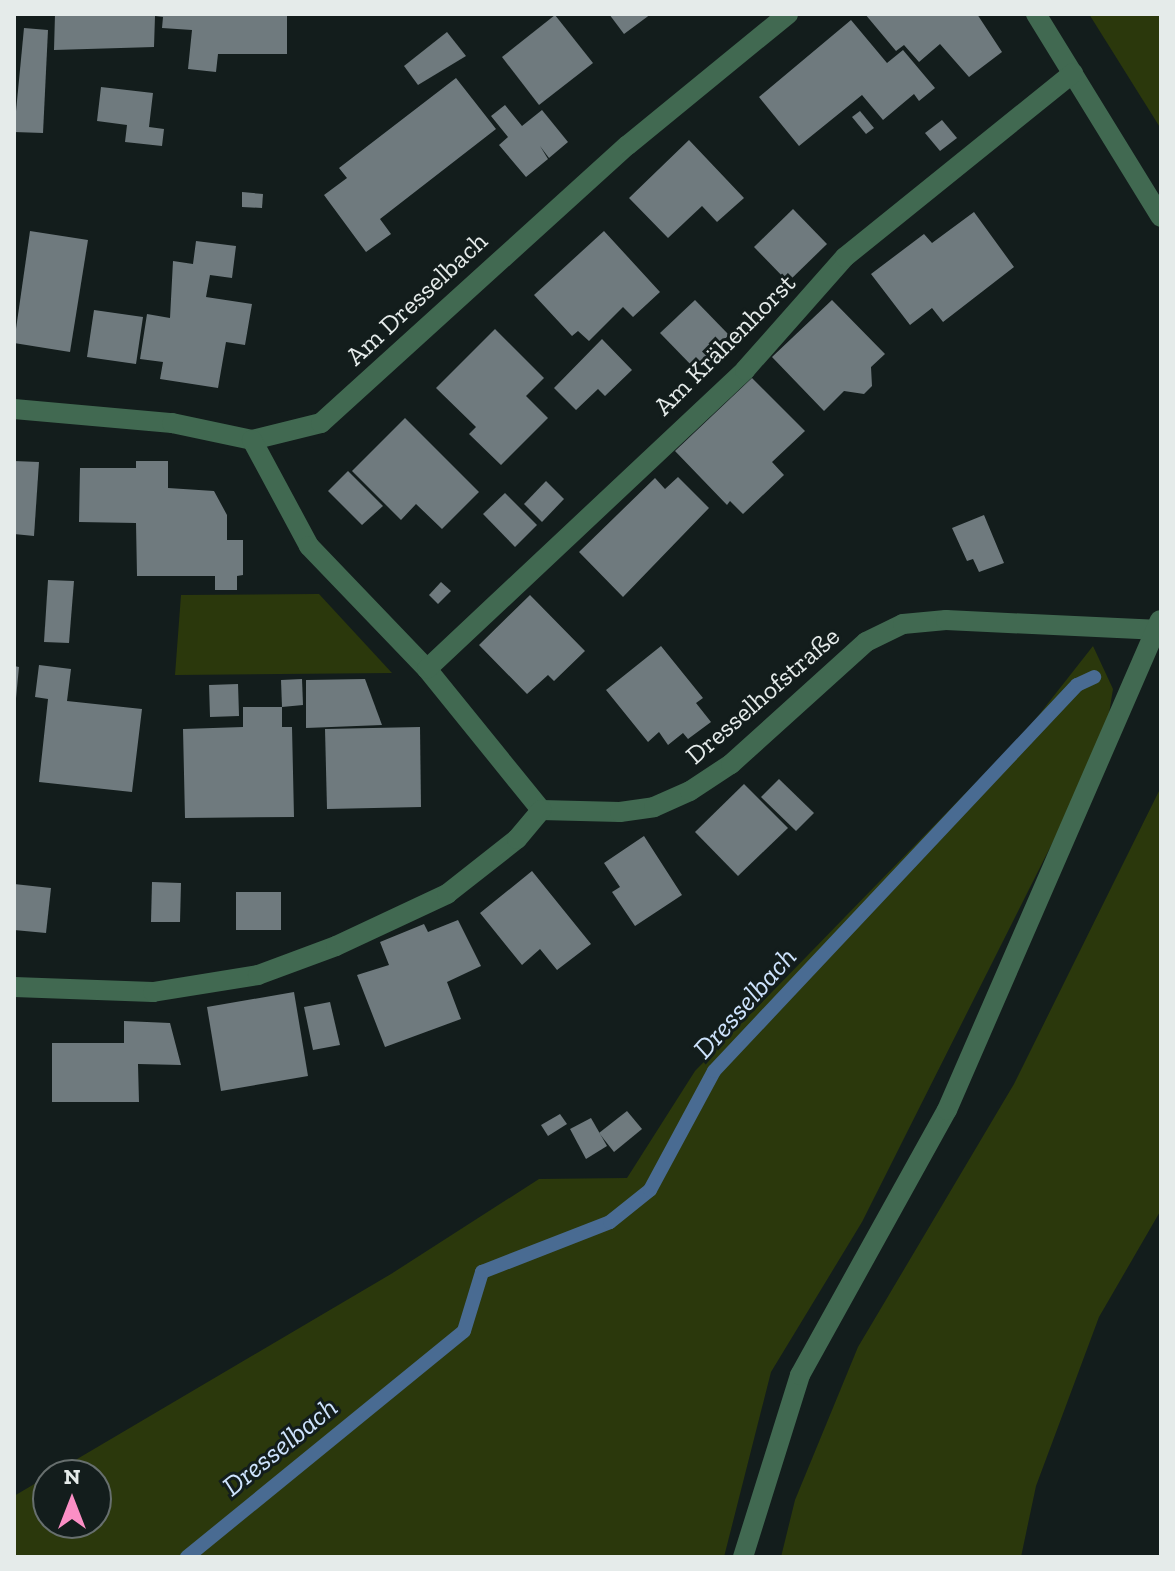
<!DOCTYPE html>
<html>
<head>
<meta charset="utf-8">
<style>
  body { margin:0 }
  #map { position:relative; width:1175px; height:1571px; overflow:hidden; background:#131d1c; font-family:"Zilla Slab",serif }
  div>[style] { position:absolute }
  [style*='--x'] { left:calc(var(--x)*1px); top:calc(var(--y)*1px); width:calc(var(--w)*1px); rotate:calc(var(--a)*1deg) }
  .green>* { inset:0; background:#2b380c }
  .stream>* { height:14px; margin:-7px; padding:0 7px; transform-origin:7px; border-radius:7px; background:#496b92 }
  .building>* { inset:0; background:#6f7a7e }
  .minor>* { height:20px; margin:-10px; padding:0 10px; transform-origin:10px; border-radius:10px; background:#416951 }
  span { translate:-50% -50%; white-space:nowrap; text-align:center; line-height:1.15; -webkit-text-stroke:6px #131d1c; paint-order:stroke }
  .street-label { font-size:26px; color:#e5ebea }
  .water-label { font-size:28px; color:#cee3fd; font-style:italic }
  .frame { position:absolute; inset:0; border:16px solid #e5ebea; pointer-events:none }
  .north { position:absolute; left:32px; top:1459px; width:80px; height:80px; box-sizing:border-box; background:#131d1c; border:2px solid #676f6e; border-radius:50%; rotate:0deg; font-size:22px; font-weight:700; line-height:32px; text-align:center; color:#e5ebea }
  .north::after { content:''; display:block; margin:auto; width:28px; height:36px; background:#fb8fc5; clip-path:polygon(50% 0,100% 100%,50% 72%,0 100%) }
</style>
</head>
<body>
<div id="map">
  <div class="green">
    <i style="clip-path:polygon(1089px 14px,1161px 14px,1161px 129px)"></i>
    <i style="clip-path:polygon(319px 594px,392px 673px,175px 675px,181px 595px)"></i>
    <i style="clip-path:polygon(1093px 646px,1113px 689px,1105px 738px,862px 1222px,771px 1372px,724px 1557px,14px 1557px,14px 1496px,48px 1476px,48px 1523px,96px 1523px,96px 1475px,50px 1475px,391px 1274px,539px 1179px,627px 1178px,695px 1071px,1027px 730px)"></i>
    <i style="clip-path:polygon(1161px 787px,1161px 1210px,1099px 1317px,1036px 1486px,1021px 1557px,781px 1557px,795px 1500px,858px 1347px,1014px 1084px)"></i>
  </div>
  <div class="stream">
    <i style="--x:187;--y:1557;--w:357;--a:-39.2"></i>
    <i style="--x:464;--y:1331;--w:62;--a:-73"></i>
    <i style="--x:482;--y:1272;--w:137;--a:-21.3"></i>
    <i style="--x:610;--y:1222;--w:51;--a:-38.7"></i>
    <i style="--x:650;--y:1190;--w:135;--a:-61.7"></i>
    <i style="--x:714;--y:1071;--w:530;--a:-46.76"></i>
    <i style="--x:1077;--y:685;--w:19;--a:-25"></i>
  </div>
  <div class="building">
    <i style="clip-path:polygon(55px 14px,287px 14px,287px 54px,218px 54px,216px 72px,188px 69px,192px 30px,162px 28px,163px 17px,155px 16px,154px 47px,54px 50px)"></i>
    <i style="clip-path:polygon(609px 14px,651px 14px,624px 34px)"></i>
    <i style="clip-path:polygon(865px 14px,977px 14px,1002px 52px,969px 77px,940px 44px,919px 62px,904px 45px,896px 51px)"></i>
    <i style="clip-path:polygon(555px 15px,593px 63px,539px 105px,502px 57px)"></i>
    <i style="clip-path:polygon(851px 20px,887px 63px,903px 50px,935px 88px,919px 101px,914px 94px,883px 120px,862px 95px,799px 146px,759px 97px)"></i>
    <i style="clip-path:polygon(24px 28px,48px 30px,43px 133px,14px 132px)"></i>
    <i style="clip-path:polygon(447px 32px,466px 56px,418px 85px,404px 66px)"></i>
    <i style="clip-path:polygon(456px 78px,496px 129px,380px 219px,391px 234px,366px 252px,324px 195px,347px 178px,339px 168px)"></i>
    <i style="clip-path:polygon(101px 87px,153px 93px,149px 127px,164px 129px,162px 146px,125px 142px,127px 125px,97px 121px)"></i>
    <i style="clip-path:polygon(505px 105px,522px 126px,542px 110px,568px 142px,549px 158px,540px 146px,548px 159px,526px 177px,499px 145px,508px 137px,491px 116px)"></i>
    <i style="clip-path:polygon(860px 111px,874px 128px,866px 134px,852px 117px)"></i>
    <i style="clip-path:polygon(942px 120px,957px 138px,940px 151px,925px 133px)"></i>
    <i style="clip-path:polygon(689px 140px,744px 198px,717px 222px,702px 206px,668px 238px,629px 198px)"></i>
    <i style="clip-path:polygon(242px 192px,263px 194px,262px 208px,242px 207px)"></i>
    <i style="clip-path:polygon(793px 209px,827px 244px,788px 282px,754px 247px)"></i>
    <i style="clip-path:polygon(974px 212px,1014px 267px,943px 322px,932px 308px,910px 325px,871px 274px,924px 234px,932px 243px)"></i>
    <i style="clip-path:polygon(30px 231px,88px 240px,70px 352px,14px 343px)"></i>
    <i style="clip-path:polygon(604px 231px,660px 292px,633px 317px,623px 307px,589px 341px,578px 331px,572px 336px,534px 295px)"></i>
    <i style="clip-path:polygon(196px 241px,236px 246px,232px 278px,210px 275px,206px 297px,252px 304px,245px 345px,226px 342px,218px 388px,160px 379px,163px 362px,140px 359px,147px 314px,170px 318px,173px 261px,193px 264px)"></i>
    <i style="clip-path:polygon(695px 300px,729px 335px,694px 368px,660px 333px)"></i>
    <i style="clip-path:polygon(832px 300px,885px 354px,871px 367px,872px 386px,864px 394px,844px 391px,824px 411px,772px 357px)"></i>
    <i style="clip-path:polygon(94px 310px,143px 317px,136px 364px,87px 357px)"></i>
    <i style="clip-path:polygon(495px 329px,544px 378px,526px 396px,548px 418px,501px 465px,469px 434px,476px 427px,436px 388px)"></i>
    <i style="clip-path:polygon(602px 339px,632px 370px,605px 396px,598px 389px,576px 410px,554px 388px)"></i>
    <i style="clip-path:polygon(752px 378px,805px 431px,772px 462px,784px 475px,743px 514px,730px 501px,727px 505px,675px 451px)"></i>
    <i style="clip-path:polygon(405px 418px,479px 492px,442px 529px,416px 504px,401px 520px,352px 471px)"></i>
    <i style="clip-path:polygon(14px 461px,39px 462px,34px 536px,14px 534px)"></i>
    <i style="clip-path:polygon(136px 461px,168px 461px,168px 488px,214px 491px,227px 515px,227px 540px,243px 540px,243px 575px,237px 576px,237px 590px,215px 590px,215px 576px,137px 576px,136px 523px,79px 522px,80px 468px,136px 468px)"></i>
    <i style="clip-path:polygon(348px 471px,383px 506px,362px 525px,328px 491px)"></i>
    <i style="clip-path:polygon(678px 477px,709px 508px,623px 597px,579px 552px,655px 478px,665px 489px)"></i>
    <i style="clip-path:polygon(546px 481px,564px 499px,542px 522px,524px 504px)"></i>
    <i style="clip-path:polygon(505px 493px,537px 525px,515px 547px,483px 514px)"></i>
    <i style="clip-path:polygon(984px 515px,1004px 563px,979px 572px,973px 559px,967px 561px,952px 528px)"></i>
    <i style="clip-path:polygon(48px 580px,74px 581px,69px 643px,44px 642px)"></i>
    <i style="clip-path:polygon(441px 582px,451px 591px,438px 604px,429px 595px)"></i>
    <i style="clip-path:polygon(530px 595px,585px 651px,554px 681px,548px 675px,527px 694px,479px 645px)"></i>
    <i style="clip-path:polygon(661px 646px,703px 698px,696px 703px,711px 722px,688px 739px,683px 733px,668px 745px,659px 732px,648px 742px,606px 690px)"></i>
    <i style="clip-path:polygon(39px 665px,71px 669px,67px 701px,142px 709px,132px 792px,39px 782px,48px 699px,35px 697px)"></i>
    <i style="clip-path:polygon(14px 666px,19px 667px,16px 698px,14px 698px)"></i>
    <i style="clip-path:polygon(302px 679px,303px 705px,282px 707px,281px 680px)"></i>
    <i style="clip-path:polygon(365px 679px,382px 725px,306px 728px,306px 680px)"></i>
    <i style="clip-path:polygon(238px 684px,239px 716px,210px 717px,209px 685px)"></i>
    <i style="clip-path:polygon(243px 707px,282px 707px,282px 727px,292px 727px,294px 817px,185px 818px,183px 729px,243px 727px)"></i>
    <i style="clip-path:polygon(420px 727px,421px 807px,327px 809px,325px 729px)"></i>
    <i style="clip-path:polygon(779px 779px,814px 813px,796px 831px,761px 797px)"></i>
    <i style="clip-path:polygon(744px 784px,788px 828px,738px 876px,695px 832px)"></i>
    <i style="clip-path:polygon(644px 836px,682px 895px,635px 926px,612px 892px,620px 887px,604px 863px)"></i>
    <i style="clip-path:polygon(532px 871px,591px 944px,557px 970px,540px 949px,522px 965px,480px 913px)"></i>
    <i style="clip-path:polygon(152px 882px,181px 883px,180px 922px,151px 922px)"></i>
    <i style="clip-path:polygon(14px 884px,51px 888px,46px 933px,14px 930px)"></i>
    <i style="clip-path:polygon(236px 892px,281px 892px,281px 930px,236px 930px)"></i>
    <i style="clip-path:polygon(458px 920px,481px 966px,447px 982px,461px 1019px,385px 1047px,357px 975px,389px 965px,380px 942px,424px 924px,428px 932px)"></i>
    <i style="clip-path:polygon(294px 992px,308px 1076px,221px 1091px,207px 1007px)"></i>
    <i style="clip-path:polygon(330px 1002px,340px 1045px,313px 1050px,304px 1007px)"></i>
    <i style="clip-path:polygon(124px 1021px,170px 1023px,181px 1065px,138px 1064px,139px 1102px,52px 1102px,52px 1043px,124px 1043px)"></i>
    <i style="clip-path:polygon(627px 1111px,642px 1129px,614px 1152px,599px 1133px)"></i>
    <i style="clip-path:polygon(560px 1114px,567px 1124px,548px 1136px,541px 1125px)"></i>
    <i style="clip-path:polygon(591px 1118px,607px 1146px,586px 1159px,570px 1129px)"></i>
  </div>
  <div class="minor">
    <i style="--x:1036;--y:14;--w:238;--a:58.4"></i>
    <i style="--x:14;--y:409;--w:159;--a:5.1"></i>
    <i style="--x:172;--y:423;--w:82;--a:12"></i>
    <i style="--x:252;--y:440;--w:71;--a:-13.8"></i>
    <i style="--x:321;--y:423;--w:414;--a:-42.2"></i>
    <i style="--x:628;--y:145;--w:207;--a:-39.3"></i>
    <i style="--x:252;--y:440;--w:120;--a:61.7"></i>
    <i style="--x:309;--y:546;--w:170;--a:46.2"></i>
    <i style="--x:427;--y:669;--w:181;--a:51"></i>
    <i style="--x:541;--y:810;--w:79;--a:1.5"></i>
    <i style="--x:620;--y:812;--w:34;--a:-8"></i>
    <i style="--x:654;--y:807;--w:39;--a:-24"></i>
    <i style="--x:690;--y:791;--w:49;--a:-33.4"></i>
    <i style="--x:731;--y:764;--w:182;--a:-42.1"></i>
    <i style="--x:866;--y:642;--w:41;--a:-25.9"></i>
    <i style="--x:903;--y:624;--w:43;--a:-5.3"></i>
    <i style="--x:946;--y:620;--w:209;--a:2.7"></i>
    <i style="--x:427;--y:669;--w:436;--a:-43.2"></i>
    <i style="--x:745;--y:370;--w:151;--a:-48.5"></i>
    <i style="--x:845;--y:257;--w:293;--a:-38.9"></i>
    <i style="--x:14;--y:987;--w:139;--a:2.1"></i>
    <i style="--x:153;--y:992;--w:106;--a:-9.2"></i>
    <i style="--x:258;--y:975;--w:83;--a:-20.4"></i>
    <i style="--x:336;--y:946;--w:123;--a:-25.1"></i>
    <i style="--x:447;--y:894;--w:89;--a:-38.2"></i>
    <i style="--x:517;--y:839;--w:38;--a:-50"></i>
    <i style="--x:743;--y:1557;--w:191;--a:-72.6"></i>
    <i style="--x:800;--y:1375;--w:303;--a:-61"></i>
    <i style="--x:947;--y:1110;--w:534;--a:-66.51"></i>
  </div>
  <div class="street-label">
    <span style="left:417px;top:299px;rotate:-43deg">Am Dresselbach</span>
    <span style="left:725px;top:345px;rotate:-45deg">Am Krähenhorst</span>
    <span style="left:763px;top:696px;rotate:-41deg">Dresselhofstraße</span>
  </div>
  <div class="water-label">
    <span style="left:745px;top:1003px;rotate:-48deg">Dresselbach</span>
    <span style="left:280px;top:1447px;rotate:-39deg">Dresselbach</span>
  </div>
  <div class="frame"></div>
  <div class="north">N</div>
</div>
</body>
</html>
